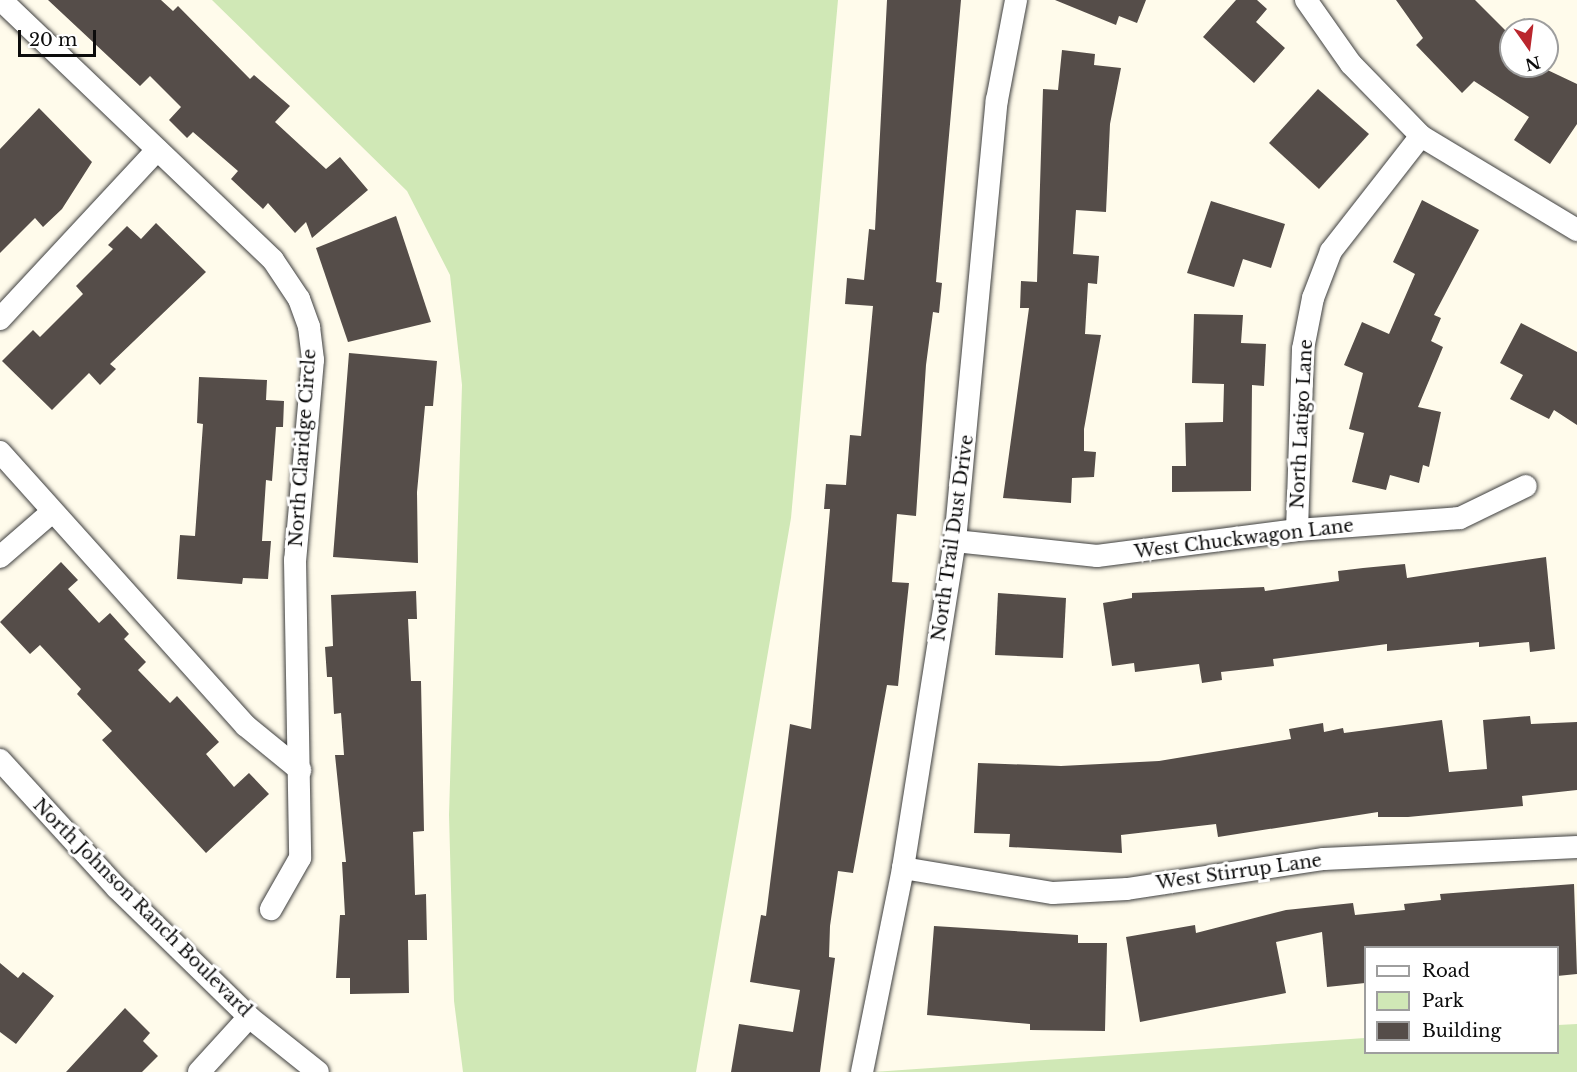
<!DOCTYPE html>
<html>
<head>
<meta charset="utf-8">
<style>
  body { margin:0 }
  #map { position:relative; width:1577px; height:1072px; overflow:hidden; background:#fffbeb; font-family:"Libre Baskerville",serif }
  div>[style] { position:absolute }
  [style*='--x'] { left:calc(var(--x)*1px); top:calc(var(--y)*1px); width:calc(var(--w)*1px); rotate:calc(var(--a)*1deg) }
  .green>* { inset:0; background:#d0e8b6 }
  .building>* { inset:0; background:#554d49 }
  .roads { filter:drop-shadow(0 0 2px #3f3f3f) drop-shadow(0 0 2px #3f3f3f) }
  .minor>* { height:22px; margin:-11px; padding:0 11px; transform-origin:11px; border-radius:11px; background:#fff }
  span { translate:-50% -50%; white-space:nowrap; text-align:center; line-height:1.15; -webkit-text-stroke:6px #fff; paint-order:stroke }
  .street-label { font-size:18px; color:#0c0c0c }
  .legend { position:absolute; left:1364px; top:946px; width:195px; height:108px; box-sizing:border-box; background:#fff; border:2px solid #9e9e9e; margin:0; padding:8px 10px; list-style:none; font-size:18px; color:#0c0c0c }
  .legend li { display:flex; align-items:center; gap:12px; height:30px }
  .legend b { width:30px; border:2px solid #9e9e9e }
  .north { position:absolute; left:1499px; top:18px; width:60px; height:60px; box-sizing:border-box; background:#fff; border:2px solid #9e9e9e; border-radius:50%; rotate:166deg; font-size:16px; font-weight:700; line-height:24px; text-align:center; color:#0c0c0c }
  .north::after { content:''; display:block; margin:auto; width:21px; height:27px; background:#ba262d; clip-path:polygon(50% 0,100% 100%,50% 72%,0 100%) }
  .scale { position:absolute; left:18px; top:30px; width:78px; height:27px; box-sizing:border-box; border:3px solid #0c0c0c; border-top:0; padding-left:8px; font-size:18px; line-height:21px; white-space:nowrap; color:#0c0c0c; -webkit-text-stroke:4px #fff; paint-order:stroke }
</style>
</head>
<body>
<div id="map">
  <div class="green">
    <i style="clip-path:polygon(212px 0,838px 0,791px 518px,696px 1072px,463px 1072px,454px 1001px,449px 815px,462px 385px,450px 275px,407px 191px)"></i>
    <i style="clip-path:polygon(1577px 1024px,1577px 1072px,873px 1072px,1365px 1038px,1366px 1052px,1558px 1052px,1558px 1025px)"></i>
  </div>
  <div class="building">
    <i style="clip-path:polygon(48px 0,161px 0,173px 11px,178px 6px,250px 79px,254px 75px,290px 106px,275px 122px,326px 169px,340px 157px,368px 190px,312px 238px,306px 222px,295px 233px,268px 203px,263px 209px,231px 179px,238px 171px,193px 132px,187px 138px,169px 120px,181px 107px,150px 76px,140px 86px)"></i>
    <i style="clip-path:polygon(887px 0,961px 0,936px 282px,942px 283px,939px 313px,933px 312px,926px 365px,916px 516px,897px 514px,892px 582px,909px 583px,898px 686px,887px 685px,853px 873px,838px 871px,830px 926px,829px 957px,835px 958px,820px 1072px,731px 1072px,739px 1024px,793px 1032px,800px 990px,750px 982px,761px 915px,766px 916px,790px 724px,811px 729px,830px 509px,824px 509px,826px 484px,846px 485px,850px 435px,861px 436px,873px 306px,845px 304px,847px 278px,864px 280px,869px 229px,875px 230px)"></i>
    <i style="clip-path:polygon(1055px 0,1146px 0,1137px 23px,1119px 16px,1116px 25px)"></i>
    <i style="clip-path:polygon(1236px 0,1257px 0,1267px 9px,1256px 22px,1285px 48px,1254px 83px,1203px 37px)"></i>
    <i style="clip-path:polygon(1396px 0,1475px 0,1511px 36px,1511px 66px,1539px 66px,1577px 84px,1577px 124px,1550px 164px,1514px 140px,1529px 117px,1474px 81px,1462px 93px,1416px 45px,1423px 38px)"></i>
    <i style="clip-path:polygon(1062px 50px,1095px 54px,1094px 65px,1121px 68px,1110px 124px,1106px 212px,1076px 210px,1073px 254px,1099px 256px,1097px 284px,1088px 283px,1085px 334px,1101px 335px,1084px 429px,1084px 451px,1096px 452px,1094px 477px,1072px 478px,1071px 503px,1003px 498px,1029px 308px,1020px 308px,1021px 281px,1037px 282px,1043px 89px,1058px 90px)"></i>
    <i style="clip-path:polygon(1318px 89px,1369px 134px,1319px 189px,1269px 143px)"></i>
    <i style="clip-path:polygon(39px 108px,92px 162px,62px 209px,43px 227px,35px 218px,0 253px,0 149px)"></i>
    <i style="clip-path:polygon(1422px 200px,1479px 230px,1434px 315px,1441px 318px,1431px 341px,1443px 347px,1418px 407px,1441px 412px,1429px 467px,1423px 465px,1419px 483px,1390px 475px,1386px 490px,1352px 482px,1364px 433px,1349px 429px,1363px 373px,1344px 365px,1362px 322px,1389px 334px,1415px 274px,1393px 262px)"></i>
    <i style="clip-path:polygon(1211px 201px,1285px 224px,1271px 268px,1243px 259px,1234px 287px,1187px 273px)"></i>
    <i style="clip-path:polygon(396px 216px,431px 322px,348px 342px,316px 248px)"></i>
    <i style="clip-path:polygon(156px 223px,206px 272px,110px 364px,116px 369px,100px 385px,89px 373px,52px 410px,2px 361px,33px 330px,40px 337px,83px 294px,76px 286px,113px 249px,108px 245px,127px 226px,141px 239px)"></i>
    <i style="clip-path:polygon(1194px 314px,1243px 315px,1241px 343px,1266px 344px,1264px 386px,1252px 385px,1251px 491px,1172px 492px,1172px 466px,1186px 466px,1185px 423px,1223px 422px,1224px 384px,1192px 383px)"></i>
    <i style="clip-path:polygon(1521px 323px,1577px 352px,1577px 425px,1554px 410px,1549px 419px,1510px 399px,1523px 375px,1500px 363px)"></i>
    <i style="clip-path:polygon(349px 353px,437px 361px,433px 406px,425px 406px,417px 492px,418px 563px,333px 557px)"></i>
    <i style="clip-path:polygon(199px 377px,267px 380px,266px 400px,284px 401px,283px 427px,276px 427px,272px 481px,266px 480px,262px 541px,271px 541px,268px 579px,243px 578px,242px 584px,177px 579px,180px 535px,195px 536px,203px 424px,197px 423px)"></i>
    <i style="clip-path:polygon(1546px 557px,1555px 649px,1530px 652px,1529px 642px,1479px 647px,1479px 642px,1387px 651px,1387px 644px,1273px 659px,1274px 666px,1221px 672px,1222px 680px,1202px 683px,1199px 664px,1135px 672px,1134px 663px,1112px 666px,1103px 603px,1132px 598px,1132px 593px,1264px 587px,1265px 591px,1339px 581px,1338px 571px,1363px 568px,1405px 564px,1407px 578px)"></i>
    <i style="clip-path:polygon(61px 562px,78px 580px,68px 589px,99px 623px,110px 613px,129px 634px,124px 639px,146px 662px,138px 670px,170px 703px,177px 696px,219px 742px,206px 754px,234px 787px,249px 773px,269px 794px,206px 853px,102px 740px,112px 731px,77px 694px,81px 689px,40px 645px,30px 654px,0 622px)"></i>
    <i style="clip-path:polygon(416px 591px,417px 619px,408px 619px,411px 681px,421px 681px,424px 831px,413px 832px,415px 895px,426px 894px,427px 940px,408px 940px,409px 993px,350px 994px,350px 978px,336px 978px,340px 915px,345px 915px,342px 862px,346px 862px,335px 755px,344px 755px,341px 713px,334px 714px,332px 677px,327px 677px,325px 647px,333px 646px,331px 595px)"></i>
    <i style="clip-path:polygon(998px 593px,1066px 598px,1063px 658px,995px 655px)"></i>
    <i style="clip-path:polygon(1530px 716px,1531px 724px,1577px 722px,1577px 790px,1522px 796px,1523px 806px,1408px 817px,1378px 817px,1378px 812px,1218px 837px,1216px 824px,1121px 835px,1122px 853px,1009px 847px,1010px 834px,974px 833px,978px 763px,1061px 766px,1159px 761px,1291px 739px,1289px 729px,1323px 723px,1324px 732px,1343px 728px,1344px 733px,1442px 720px,1449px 772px,1487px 769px,1483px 720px)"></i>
    <i style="clip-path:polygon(1574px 884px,1577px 974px,1557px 976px,1557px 948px,1365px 948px,1365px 983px,1327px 987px,1322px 932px,1276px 942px,1286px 993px,1140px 1022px,1126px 937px,1195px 925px,1196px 933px,1286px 910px,1353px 903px,1355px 915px,1405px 910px,1404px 904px,1441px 900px,1440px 894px)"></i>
    <i style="clip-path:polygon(934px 926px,1078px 935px,1078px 943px,1107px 943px,1105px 1031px,1030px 1030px,1030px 1024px,927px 1015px)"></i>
    <i style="clip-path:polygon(0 963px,18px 978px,23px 972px,54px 996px,16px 1044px,0 1032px)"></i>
    <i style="clip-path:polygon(125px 1008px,150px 1033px,143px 1041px,158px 1056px,142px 1072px,66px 1072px)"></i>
  </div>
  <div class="roads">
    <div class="minor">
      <i style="--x:1;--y:0;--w:376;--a:43.7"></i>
      <i style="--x:273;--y:260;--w:47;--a:56.3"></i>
      <i style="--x:299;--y:299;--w:30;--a:70"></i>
      <i style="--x:309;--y:327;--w:33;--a:83"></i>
      <i style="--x:313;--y:360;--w:201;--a:95.1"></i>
      <i style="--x:295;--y:560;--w:298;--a:89"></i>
      <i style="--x:300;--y:858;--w:59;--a:119.6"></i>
      <i style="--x:1306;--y:0;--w:78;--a:54.9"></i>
      <i style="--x:1351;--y:64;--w:100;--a:45.8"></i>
      <i style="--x:1421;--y:136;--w:182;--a:31.1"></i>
      <i style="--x:0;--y:319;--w:231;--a:-47.1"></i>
      <i style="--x:0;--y:452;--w:368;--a:48.1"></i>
      <i style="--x:246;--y:726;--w:70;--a:39.2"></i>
      <i style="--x:1297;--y:530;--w:181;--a:-88.1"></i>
      <i style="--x:1303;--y:349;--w:52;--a:-78.9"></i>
      <i style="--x:1313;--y:298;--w:50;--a:-69"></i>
      <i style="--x:1331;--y:251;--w:146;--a:-52"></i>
      <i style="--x:955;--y:541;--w:143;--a:6"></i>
      <i style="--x:1097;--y:556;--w:202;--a:-7.4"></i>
      <i style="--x:1297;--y:530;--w:163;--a:-4.2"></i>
      <i style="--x:1460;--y:518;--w:73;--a:-25.9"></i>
      <i style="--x:0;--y:557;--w:69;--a:-40.9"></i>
      <i style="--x:0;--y:760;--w:173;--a:47.6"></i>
      <i style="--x:117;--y:888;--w:185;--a:44.3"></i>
      <i style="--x:249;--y:1017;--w:88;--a:38.6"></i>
      <i style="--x:903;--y:868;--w:152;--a:9.5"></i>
      <i style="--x:1053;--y:893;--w:74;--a:-3.1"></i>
      <i style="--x:1127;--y:889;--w:199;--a:-8.7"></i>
      <i style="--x:1324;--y:859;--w:253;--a:-2.7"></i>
      <i style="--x:199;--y:1072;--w:74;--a:-47.7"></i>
      <i style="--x:862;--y:1072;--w:208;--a:-78.6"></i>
      <i style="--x:903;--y:868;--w:331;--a:-81"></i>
      <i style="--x:955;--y:541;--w:443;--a:-84.6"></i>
      <i style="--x:997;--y:100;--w:102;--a:-79.2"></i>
    </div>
  </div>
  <div class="street-label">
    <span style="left:1302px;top:424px;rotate:-87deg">North Latigo Lane</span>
    <span style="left:303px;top:448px;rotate:-86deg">North Claridge Circle</span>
    <span style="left:953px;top:538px;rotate:-82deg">North Trail Dust Drive</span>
    <span style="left:1244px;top:539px;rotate:-7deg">West Chuckwagon Lane</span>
    <span style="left:1239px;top:872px;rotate:-8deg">West Stirrup Lane</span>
    <span style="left:142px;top:908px;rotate:45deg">North Johnson Ranch Boulevard</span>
  </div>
  <ul class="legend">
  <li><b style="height:8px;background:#fff"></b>Road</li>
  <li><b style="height:16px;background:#d0e8b6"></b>Park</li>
  <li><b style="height:16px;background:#554d49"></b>Building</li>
  </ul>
  <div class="north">N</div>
  <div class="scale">20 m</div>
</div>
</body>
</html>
